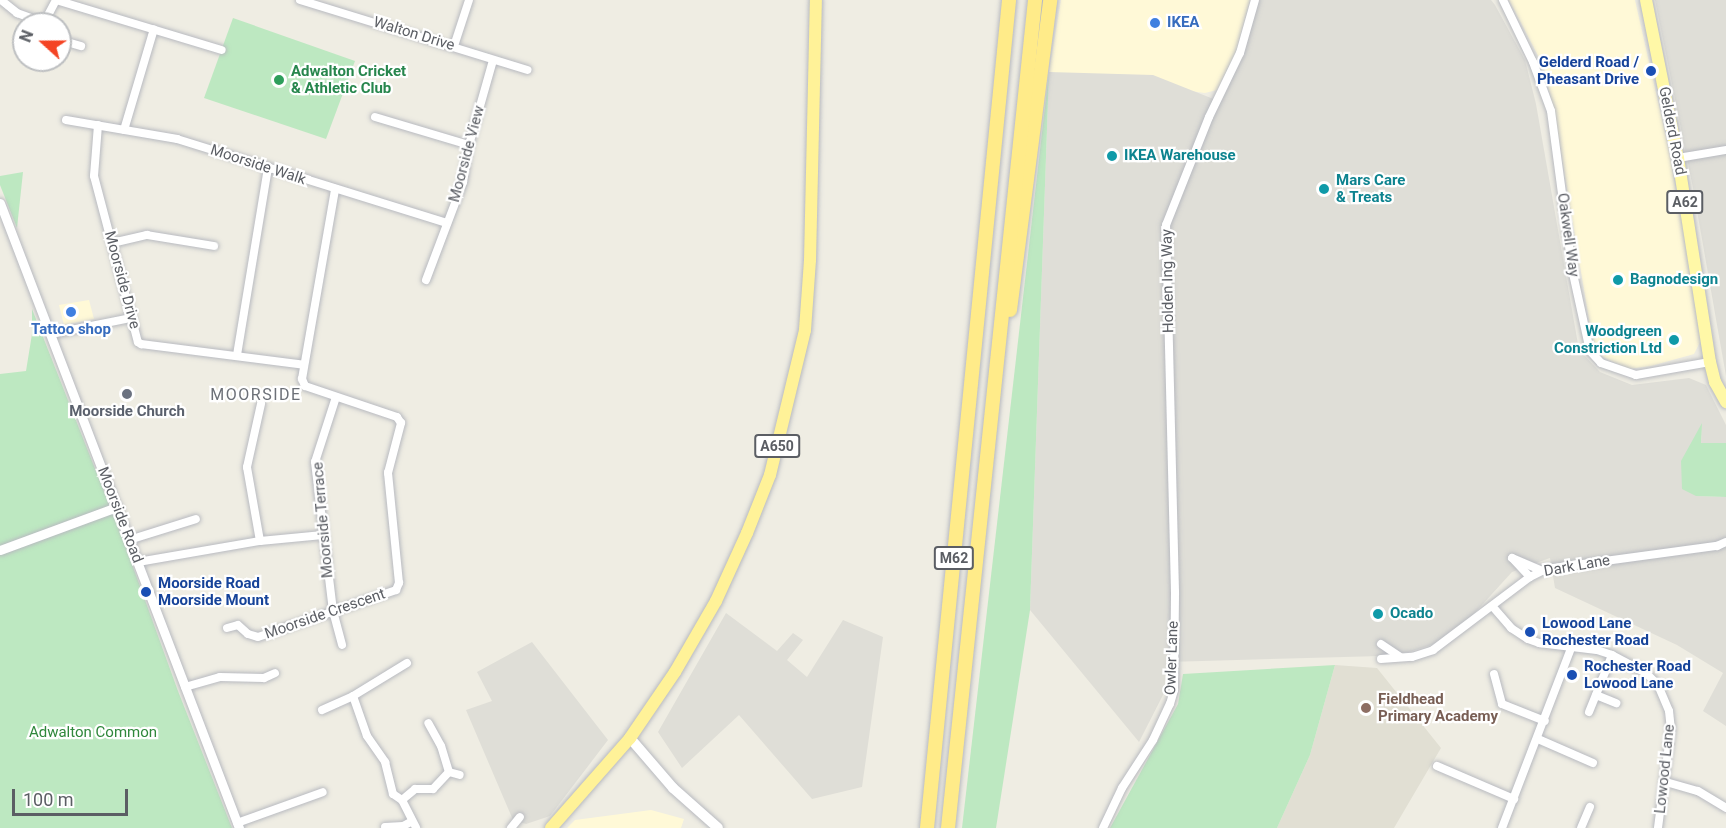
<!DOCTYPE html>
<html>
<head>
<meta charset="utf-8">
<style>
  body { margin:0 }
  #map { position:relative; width:1726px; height:828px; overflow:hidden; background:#efede3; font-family:Roboto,sans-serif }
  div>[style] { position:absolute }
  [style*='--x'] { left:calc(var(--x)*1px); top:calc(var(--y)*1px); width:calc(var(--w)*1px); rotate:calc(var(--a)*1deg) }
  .commercial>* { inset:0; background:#fff9d7 }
  .industrial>* { inset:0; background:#dfded7 }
  .education>* { inset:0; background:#e1dfd3 }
  .green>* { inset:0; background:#bde8c1 }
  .roads { filter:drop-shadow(0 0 2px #b8bac0) drop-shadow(0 0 2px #b8bac0) }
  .minor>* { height:8px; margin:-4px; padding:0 4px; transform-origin:4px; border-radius:4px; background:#fff }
  .tertiary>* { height:9px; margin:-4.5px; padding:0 4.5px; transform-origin:4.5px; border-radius:4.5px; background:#fff }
  .secondary>* { height:10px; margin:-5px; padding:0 5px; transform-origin:5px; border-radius:5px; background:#fff }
  .primary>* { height:12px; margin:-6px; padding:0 6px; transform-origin:6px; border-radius:6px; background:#fff8a7 }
  .trunk>* { height:12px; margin:-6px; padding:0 6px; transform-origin:6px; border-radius:6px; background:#fff298 }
  .motorway>* { height:14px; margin:-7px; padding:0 7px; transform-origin:7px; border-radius:7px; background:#ffeb89 }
  .dots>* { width:16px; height:16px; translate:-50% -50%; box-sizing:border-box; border:3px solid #fff; border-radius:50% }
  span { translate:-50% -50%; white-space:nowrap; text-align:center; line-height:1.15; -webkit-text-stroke:4.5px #fff; paint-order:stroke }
  .shield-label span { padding:2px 4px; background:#fff; border:2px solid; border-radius:4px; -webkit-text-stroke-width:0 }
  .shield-label { font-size:14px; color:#5b5e64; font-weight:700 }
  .shop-label { font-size:15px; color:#366cbe; font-weight:700 }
  .left { translate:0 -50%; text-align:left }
  .street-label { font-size:15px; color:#5b5e64 }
  .transit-label { font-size:15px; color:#164399; font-weight:700 }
  .right { translate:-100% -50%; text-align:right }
  .leisure-label { font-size:15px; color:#27864d; font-weight:700 }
  .culture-label { font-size:15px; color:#0d838f; font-weight:700 }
  .worship-label { font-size:15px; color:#5b616d; font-weight:700 }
  .education-label { font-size:15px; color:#785e54; font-weight:700 }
  .park-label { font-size:15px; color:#2f873b }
  .neighbourhood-label { font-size:16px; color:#6c7077; letter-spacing:1.5px }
  .north { position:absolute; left:12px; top:12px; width:60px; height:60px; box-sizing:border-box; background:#fff; border:2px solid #bdbfc1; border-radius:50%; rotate:291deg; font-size:16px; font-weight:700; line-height:24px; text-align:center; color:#5b5e64 }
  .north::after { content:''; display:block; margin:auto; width:21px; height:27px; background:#f44424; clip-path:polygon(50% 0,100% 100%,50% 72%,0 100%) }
  .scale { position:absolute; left:12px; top:789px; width:116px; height:27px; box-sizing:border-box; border:3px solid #5b5e64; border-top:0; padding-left:8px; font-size:18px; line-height:21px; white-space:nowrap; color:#5b5e64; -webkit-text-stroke:4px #fff; paint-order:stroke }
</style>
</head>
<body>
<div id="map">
  <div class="commercial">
    <i style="clip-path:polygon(1061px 0,1250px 0,1236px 51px,1217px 90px,1205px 93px,1049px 72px)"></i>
    <i style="clip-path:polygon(1509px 0,1635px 0,1666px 137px,1687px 249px,1701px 340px,1694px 354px,1651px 366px,1628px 369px,1603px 357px,1592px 338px,1555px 116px,1544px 67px)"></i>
    <i style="clip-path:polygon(89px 300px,94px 319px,64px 325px,59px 305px)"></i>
    <i style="clip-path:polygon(651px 810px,684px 819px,681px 828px,567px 828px,575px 820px)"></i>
  </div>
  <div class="industrial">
    <i style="clip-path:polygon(1252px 0,1491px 0,1495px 5px,1525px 60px,1536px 104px,1579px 350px,1600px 372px,1632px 385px,1689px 378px,1706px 385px,1726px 425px,1726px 443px,1701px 443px,1702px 425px,1696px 496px,1726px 497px,1726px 726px,1703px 711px,1723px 673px,1677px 645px,1555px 588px,1550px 558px,1512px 572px,1471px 617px,1434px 644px,1409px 652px,1381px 656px,1167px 662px,1164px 693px,1139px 742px,1030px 610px,1049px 72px,1153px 75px,1216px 100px,1243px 42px)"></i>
    <i style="clip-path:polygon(1655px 0,1726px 0,1726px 376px,1693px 188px)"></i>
    <i style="clip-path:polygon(726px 613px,777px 651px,793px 633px,803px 640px,787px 660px,807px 677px,843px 620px,883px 637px,862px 787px,812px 799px,739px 715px,682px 768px,658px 732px)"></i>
    <i style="clip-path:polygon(532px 642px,608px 740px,550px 816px,526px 824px,513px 820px,466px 710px,492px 701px,477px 672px)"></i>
  </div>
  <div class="education">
    <i style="clip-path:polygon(1335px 665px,1377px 668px,1441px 748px,1394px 828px,1277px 828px,1310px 755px)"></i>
  </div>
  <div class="green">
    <i style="clip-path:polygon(233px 18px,355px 61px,326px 139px,204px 98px)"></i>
    <i style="clip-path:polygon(1049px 72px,1030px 610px,996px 828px,962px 828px)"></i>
    <i style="clip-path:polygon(23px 172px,17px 228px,0 185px,0 176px)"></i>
    <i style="clip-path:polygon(32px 309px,124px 542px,178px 691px,232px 828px,0 828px,0 374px,26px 371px,32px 334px)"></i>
    <i style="clip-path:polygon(1702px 423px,1701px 443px,1726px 443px,1726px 497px,1696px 496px,1682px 489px,1681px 461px)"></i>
    <i style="clip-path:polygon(1335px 665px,1310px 755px,1277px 828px,1110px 828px,1178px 704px,1183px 674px)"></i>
  </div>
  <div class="roads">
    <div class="minor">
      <i style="--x:1;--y:0;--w:21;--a:39"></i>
      <i style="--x:17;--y:13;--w:23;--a:20"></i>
      <i style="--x:39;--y:21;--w:7;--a:-16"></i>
      <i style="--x:46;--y:19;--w:21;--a:-62"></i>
      <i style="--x:56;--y:0;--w:173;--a:16.8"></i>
      <i style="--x:300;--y:0;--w:238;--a:17.1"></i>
      <i style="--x:1503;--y:0;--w:69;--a:64.2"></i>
      <i style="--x:1533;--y:62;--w:52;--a:69.8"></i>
      <i style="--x:1551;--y:111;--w:159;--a:82.4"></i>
      <i style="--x:1572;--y:269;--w:84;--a:77.6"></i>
      <i style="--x:1590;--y:351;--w:16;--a:47"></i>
      <i style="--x:1601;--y:363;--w:37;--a:19"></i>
      <i style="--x:1636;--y:375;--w:75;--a:-10"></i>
      <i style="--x:60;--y:40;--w:22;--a:16"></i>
      <i style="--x:454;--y:46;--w:48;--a:-71.9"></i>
      <i style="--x:375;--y:117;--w:98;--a:16.6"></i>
      <i style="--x:66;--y:120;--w:113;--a:9.7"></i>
      <i style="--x:177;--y:139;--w:283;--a:17.3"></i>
      <i style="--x:98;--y:125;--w:51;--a:94.5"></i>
      <i style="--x:94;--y:176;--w:172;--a:75.2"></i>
      <i style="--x:138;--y:342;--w:4;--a:34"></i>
      <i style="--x:141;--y:344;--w:164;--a:7.3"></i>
      <i style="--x:124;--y:130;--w:105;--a:-73.5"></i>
      <i style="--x:1678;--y:158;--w:49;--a:-9.5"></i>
      <i style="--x:112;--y:243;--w:36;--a:-13"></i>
      <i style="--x:147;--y:235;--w:68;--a:9.3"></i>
      <i style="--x:426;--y:280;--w:105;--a:-69.3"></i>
      <i style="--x:463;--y:182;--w:37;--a:-81"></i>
      <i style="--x:469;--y:145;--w:88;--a:-74.2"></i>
      <i style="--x:51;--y:334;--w:82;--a:-11.3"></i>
      <i style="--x:237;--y:355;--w:190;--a:-80.6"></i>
      <i style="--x:336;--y:397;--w:68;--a:107.9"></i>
      <i style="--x:315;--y:462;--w:150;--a:83.1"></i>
      <i style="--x:333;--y:611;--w:35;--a:75"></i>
      <i style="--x:129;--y:540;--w:70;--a:-17.4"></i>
      <i style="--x:260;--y:541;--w:75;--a:-100"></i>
      <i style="--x:247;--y:467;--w:65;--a:-77.5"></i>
      <i style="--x:138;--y:562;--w:124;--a:-9.8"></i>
      <i style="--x:260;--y:541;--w:63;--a:-5.4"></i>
      <i style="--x:1530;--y:577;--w:26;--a:-133"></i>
      <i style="--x:1512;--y:558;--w:33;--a:23"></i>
      <i style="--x:1493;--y:607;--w:28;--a:49"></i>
      <i style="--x:1511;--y:628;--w:20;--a:33"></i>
      <i style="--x:1528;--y:639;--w:12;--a:20"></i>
      <i style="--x:1539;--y:643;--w:58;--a:6.9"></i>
      <i style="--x:1597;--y:650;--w:16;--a:18"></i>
      <i style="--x:1612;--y:655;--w:38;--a:28"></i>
      <i style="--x:1646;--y:673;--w:17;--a:45"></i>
      <i style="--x:1658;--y:685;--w:28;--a:67"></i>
      <i style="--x:1669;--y:711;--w:18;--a:84"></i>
      <i style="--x:1671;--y:729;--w:100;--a:97.5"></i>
      <i style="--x:227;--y:628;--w:11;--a:-15"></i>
      <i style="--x:238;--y:625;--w:13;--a:42"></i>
      <i style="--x:248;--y:634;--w:10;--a:17"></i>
      <i style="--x:258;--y:637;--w:146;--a:-18.8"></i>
      <i style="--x:396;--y:590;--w:8;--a:-67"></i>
      <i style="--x:399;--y:583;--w:111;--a:-95.7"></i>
      <i style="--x:388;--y:473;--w:52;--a:-75.4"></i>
      <i style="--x:401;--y:423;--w:7;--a:-124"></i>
      <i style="--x:397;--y:417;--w:97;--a:-161.4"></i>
      <i style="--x:305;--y:386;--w:8;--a:-113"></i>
      <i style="--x:302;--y:379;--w:193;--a:-80.1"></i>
      <i style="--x:1381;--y:644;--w:23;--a:34"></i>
      <i style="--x:1381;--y:659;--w:31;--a:-4"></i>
      <i style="--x:1412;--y:657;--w:22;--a:-18"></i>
      <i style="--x:1433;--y:650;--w:121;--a:-37"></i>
      <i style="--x:1530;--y:577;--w:18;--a:-27"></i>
      <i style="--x:1546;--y:569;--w:173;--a:-7.7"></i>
      <i style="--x:1717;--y:546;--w:10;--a:-24"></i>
      <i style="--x:407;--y:663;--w:63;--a:148.6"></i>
      <i style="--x:353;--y:696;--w:42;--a:70.7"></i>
      <i style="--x:367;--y:736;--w:32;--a:55"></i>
      <i style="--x:385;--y:762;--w:33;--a:76"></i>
      <i style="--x:393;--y:794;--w:11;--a:34"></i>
      <i style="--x:402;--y:800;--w:31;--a:63"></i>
      <i style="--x:1494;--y:674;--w:31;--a:75"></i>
      <i style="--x:1502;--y:704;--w:46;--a:21.6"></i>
      <i style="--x:185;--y:687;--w:36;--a:-16"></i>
      <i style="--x:220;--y:677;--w:44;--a:1.3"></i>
      <i style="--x:264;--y:678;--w:12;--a:-24"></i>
      <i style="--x:1596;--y:695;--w:22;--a:22"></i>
      <i style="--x:322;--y:710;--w:34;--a:-24"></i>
      <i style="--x:1589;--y:712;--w:61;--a:-68"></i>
      <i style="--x:1538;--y:739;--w:60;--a:23.6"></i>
      <i style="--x:1437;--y:766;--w:84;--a:23.2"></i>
      <i style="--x:449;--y:772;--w:11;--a:15"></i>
      <i style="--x:1666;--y:782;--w:33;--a:16"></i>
      <i style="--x:1698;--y:791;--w:33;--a:31"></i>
      <i style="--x:402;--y:800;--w:17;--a:-40"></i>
      <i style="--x:415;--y:789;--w:18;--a:0"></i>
      <i style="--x:433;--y:789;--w:23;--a:-47"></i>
      <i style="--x:449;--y:772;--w:27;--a:-107"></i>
      <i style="--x:441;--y:746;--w:26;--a:-119"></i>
      <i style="--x:237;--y:823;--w:91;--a:-19.8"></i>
      <i style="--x:385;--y:827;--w:18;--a:-3"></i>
      <i style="--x:403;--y:826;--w:9;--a:-27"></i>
      <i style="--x:511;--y:828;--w:14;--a:-51"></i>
      <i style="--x:1103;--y:828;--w:44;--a:-64.6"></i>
      <i style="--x:1122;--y:788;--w:57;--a:-57.1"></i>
      <i style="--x:1153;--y:740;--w:40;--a:-65"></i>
      <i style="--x:1170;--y:704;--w:15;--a:-74"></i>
      <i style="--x:1174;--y:690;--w:98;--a:-89.4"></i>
      <i style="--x:1175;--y:592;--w:367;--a:-91.4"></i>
      <i style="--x:1166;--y:225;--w:116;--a:-68.3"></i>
      <i style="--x:1209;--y:117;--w:71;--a:-64.2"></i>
      <i style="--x:1240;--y:53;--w:55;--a:-74.2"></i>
      <i style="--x:1502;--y:828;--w:193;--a:-69"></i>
      <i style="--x:1581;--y:828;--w:23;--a:-67"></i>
    </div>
    <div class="tertiary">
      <i style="--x:0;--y:203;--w:669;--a:69.07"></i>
      <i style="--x:0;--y:550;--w:125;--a:-20.2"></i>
    </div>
    <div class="secondary">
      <i style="--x:630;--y:738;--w:66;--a:49.3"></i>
      <i style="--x:673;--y:788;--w:60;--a:41.6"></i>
    </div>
    <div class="primary">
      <i style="--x:1646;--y:0;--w:161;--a:78.6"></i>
      <i style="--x:1678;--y:158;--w:206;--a:81.1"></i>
      <i style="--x:1710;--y:362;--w:21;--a:76"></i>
      <i style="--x:1715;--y:382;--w:23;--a:61"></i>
    </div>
    <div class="trunk">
      <i style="--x:551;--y:828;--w:120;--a:-48.7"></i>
      <i style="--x:630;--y:738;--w:80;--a:-55.7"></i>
      <i style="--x:675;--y:672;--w:82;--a:-60"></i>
      <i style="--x:716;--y:601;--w:75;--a:-65.5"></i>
      <i style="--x:747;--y:533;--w:62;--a:-68.4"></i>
      <i style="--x:770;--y:475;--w:149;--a:-76.4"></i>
      <i style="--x:805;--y:330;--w:70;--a:-85.9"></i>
      <i style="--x:810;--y:260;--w:260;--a:-88.7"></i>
    </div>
    <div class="motorway">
      <i style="--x:1010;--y:310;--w:313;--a:-82.6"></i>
      <i style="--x:927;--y:828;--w:832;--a:-84.34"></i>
      <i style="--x:948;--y:828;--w:833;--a:-84"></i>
    </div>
  </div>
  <div class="dots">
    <i style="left:1155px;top:23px;background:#3f7fe0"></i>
    <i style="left:1651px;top:71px;background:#1a4fb4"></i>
    <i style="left:279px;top:80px;background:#2e9e5b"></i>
    <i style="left:1112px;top:156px;background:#0f9aa8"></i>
    <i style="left:1324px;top:189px;background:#0f9aa8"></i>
    <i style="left:1618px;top:280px;background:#0f9aa8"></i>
    <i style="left:71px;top:312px;background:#3f7fe0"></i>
    <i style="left:1674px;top:340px;background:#0f9aa8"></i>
    <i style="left:127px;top:394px;background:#6b7280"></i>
    <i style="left:146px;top:592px;background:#1a4fb4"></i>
    <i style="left:1378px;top:614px;background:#0f9aa8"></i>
    <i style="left:1530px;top:632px;background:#1a4fb4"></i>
    <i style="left:1572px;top:675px;background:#1a4fb4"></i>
    <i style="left:1366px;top:708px;background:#8d6e63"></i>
  </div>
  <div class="shield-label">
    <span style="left:1685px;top:202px">A62</span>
    <span style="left:777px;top:446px">A650</span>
    <span style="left:954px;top:558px">M62</span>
  </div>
  <div class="shop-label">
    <span class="left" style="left:1167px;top:23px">IKEA</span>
    <span style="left:71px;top:330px">Tattoo shop</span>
  </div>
  <div class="street-label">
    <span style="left:414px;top:34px;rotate:17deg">Walton Drive</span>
    <span style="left:1672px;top:131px;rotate:79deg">Gelderd Road</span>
    <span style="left:467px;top:154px;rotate:-75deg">Moorside View</span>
    <span style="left:258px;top:165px;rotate:18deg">Moorside Walk</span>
    <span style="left:1568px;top:235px;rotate:82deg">Oakwell Way</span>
    <span style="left:122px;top:280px;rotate:75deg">Moorside Drive</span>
    <span style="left:1168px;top:281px;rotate:-91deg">Holden Ing Way</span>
    <span style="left:120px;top:515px;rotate:69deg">Moorside Road</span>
    <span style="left:323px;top:520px;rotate:-95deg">Moorside Terrace</span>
    <span style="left:1577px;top:566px;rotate:-10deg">Dark Lane</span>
    <span style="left:325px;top:614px;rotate:-19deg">Moorside Crescent</span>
    <span style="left:1172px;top:658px;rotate:-88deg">Owler Lane</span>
    <span style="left:1665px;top:769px;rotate:-84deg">Lowood Lane</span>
  </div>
  <div class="transit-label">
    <span class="right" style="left:1639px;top:71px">Gelderd Road /<br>Pheasant Drive</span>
    <span class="left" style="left:158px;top:592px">Moorside Road<br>Moorside Mount</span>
    <span class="left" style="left:1542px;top:632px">Lowood Lane<br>Rochester Road</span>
    <span class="left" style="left:1584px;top:675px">Rochester Road<br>Lowood Lane</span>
  </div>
  <div class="leisure-label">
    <span class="left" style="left:291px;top:80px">Adwalton Cricket<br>&amp; Athletic Club</span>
  </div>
  <div class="culture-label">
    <span class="left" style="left:1124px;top:156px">IKEA Warehouse</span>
    <span class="left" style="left:1336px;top:189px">Mars Care<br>&amp; Treats</span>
    <span class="left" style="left:1630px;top:280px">Bagnodesign</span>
    <span class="right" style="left:1662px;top:340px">Woodgreen<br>Constriction Ltd</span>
    <span class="left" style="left:1390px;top:614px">Ocado</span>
  </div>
  <div class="worship-label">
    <span style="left:127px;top:412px">Moorside Church</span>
  </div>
  <div class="education-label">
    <span class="left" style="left:1378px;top:708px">Fieldhead<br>Primary Academy</span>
  </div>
  <div class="park-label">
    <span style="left:93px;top:733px">Adwalton Common</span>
  </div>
  <div class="neighbourhood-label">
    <span style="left:256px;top:395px">MOORSIDE</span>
  </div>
  <div class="north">N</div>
  <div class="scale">100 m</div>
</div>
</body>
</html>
